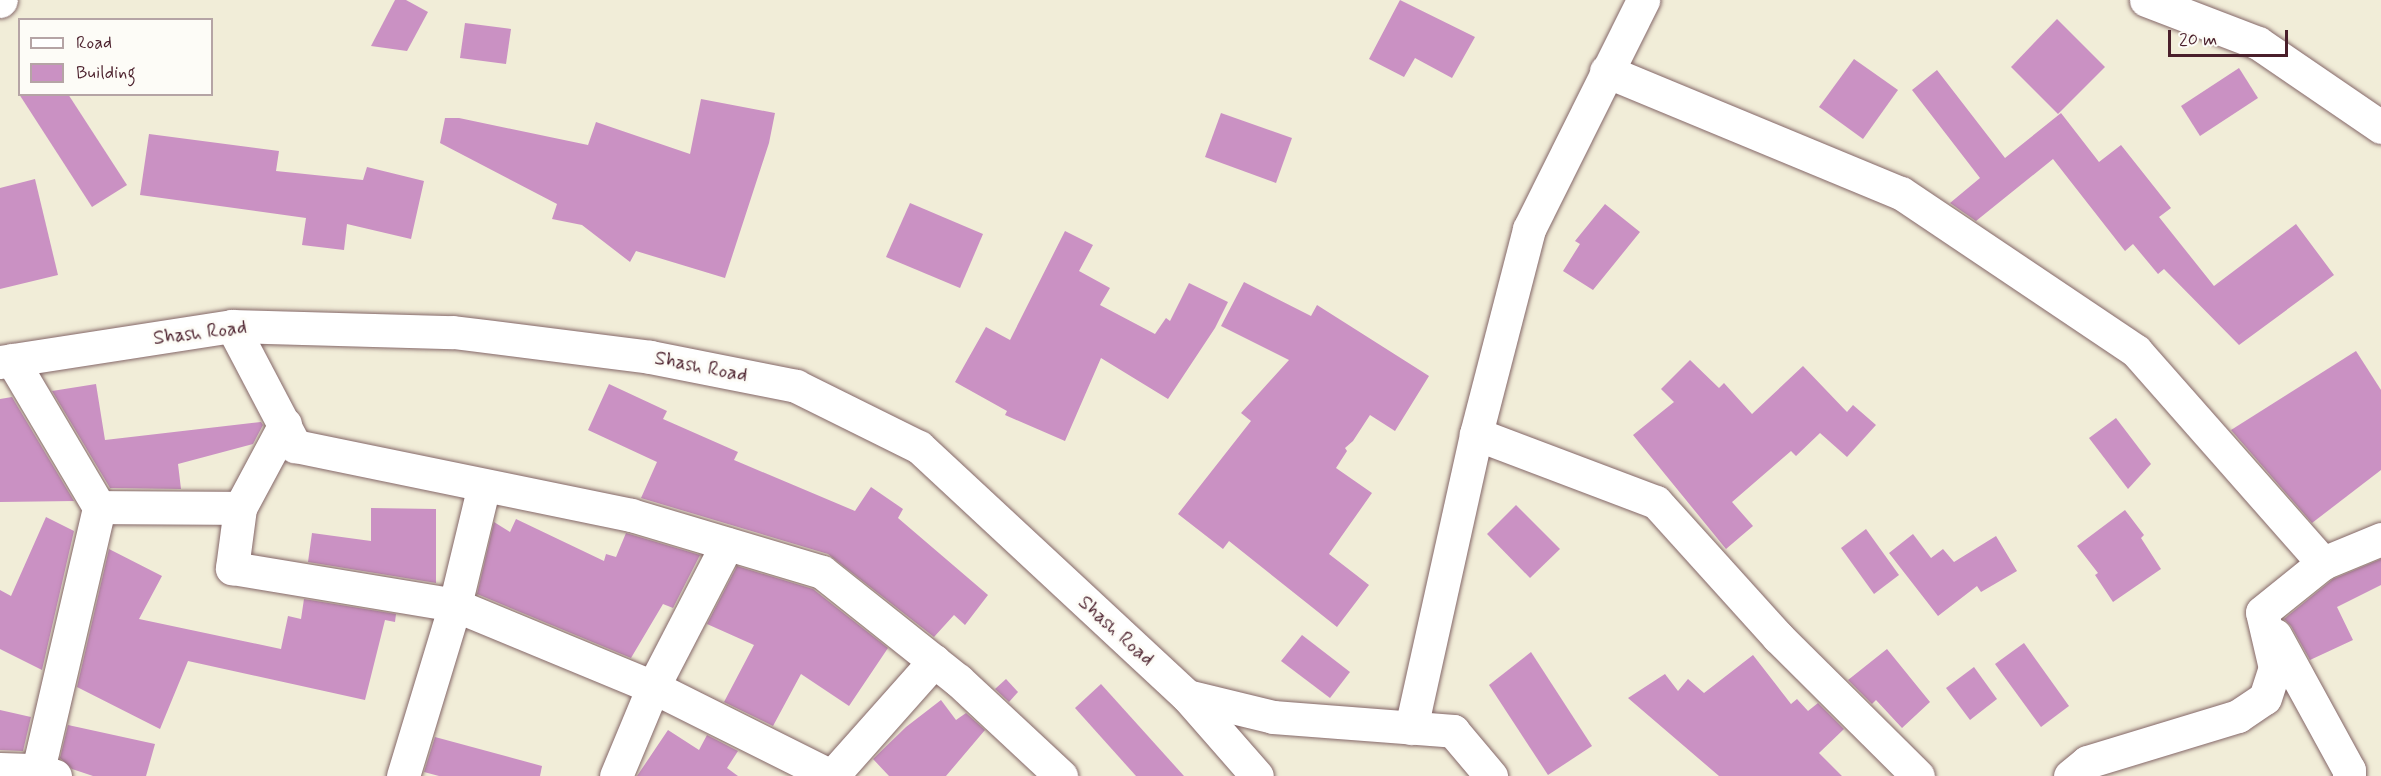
<!DOCTYPE html>
<html>
<head>
<meta charset="utf-8">
<style>
  body { margin:0 }
  #map { position:relative; width:2381px; height:776px; overflow:hidden; background:#f1edd8; font-family:Mynerve,sans-serif }
  div>[style] { position:absolute }
  [style*='--x'] { left:calc(var(--x)*1px); top:calc(var(--y)*1px); width:calc(var(--w)*1px); rotate:calc(var(--a)*1deg) }
  .building>* { inset:0; background:#ca91c3 }
  .roads { filter:drop-shadow(0 0 2px #846768) drop-shadow(0 0 2px #846768) }
  .minor>* { height:33px; margin:-16.5px; padding:0 16.5px; transform-origin:16.5px; border-radius:16.5px; background:#fff }
  span { translate:-50% -50%; white-space:nowrap; text-align:center; line-height:1.15; -webkit-text-stroke:6px #fdfcf7; paint-order:stroke }
  .street-label { font-size:20px; color:#4a1f2b }
  .legend { position:absolute; left:18px; top:18px; width:195px; height:78px; box-sizing:border-box; background:#fdfcf7; border:2px solid #b5a4a5; margin:0; padding:8px 10px; list-style:none; font-size:18px; color:#4a1f2b }
  .legend li { display:flex; align-items:center; gap:12px; height:30px }
  .legend b { width:30px; border:2px solid #b5a4a5 }
  .scale { position:absolute; left:2168px; top:30px; width:120px; height:27px; box-sizing:border-box; border:3px solid #4a1f2b; border-top:0; padding-left:8px; font-size:18px; line-height:21px; white-space:nowrap; color:#4a1f2b; -webkit-text-stroke:4px #fdfcf7; paint-order:stroke }
</style>
</head>
<body>
<div id="map">
  <div class="building">
    <i style="clip-path:polygon(395px 0,406px 0,428px 12px,407px 51px,371px 46px)"></i>
    <i style="clip-path:polygon(1400px 0,1475px 37px,1452px 78px,1415px 58px,1404px 77px,1369px 59px)"></i>
    <i style="clip-path:polygon(2057px 19px,2105px 67px,2058px 114px,2011px 67px)"></i>
    <i style="clip-path:polygon(465px 23px,511px 29px,506px 64px,460px 58px)"></i>
    <i style="clip-path:polygon(1854px 59px,1898px 90px,1863px 139px,1819px 107px)"></i>
    <i style="clip-path:polygon(2239px 68px,2258px 98px,2200px 136px,2181px 106px)"></i>
    <i style="clip-path:polygon(1937px 70px,2005px 158px,2061px 113px,2099px 162px,2121px 145px,2171px 208px,2159px 217px,2214px 286px,2296px 224px,2334px 275px,2239px 345px,2164px 269px,2158px 274px,2133px 244px,2125px 251px,2053px 159px,1976px 221px,1950px 203px,1980px 178px,1912px 90px)"></i>
    <i style="clip-path:polygon(19px 94px,68px 94px,127px 185px,92px 207px)"></i>
    <i style="clip-path:polygon(701px 99px,775px 113px,769px 143px,725px 278px,636px 251px,630px 262px,582px 225px,552px 219px,557px 204px,440px 143px,445px 118px,459px 118px,588px 145px,596px 122px,690px 154px)"></i>
    <i style="clip-path:polygon(1221px 113px,1292px 138px,1276px 183px,1205px 157px)"></i>
    <i style="clip-path:polygon(149px 134px,279px 151px,276px 171px,363px 180px,367px 167px,424px 181px,411px 239px,347px 224px,344px 250px,302px 245px,306px 218px,140px 195px)"></i>
    <i style="clip-path:polygon(35px 179px,58px 275px,0 289px,0 188px)"></i>
    <i style="clip-path:polygon(910px 203px,983px 234px,960px 288px,886px 257px)"></i>
    <i style="clip-path:polygon(1605px 204px,1640px 232px,1593px 290px,1563px 271px,1580px 244px,1575px 241px)"></i>
    <i style="clip-path:polygon(1065px 231px,1093px 245px,1079px 271px,1110px 288px,1100px 305px,1155px 334px,1166px 318px,1170px 321px,1189px 283px,1228px 302px,1215px 328px,1168px 399px,1101px 358px,1065px 441px,1005px 415px,1007px 411px,955px 382px,986px 327px,1010px 340px)"></i>
    <i style="clip-path:polygon(1244px 282px,1311px 316px,1317px 305px,1429px 376px,1395px 431px,1370px 415px,1353px 441px,1345px 448px,1347px 451px,1336px 468px,1372px 493px,1329px 554px,1369px 585px,1337px 627px,1229px 541px,1223px 549px,1178px 514px,1251px 421px,1241px 413px,1289px 360px,1221px 326px)"></i>
    <i style="clip-path:polygon(2356px 351px,2381px 390px,2381px 470px,2312px 523px,2231px 430px)"></i>
    <i style="clip-path:polygon(1690px 360px,1719px 388px,1724px 383px,1752px 414px,1803px 366px,1847px 412px,1853px 405px,1876px 425px,1847px 457px,1820px 433px,1796px 456px,1791px 451px,1732px 502px,1753px 526px,1726px 549px,1633px 435px,1674px 402px,1661px 389px)"></i>
    <i style="clip-path:polygon(96px 384px,105px 440px,261px 422px,263px 425px,253px 444px,178px 464px,181px 489px,110px 488px,52px 391px)"></i>
    <i style="clip-path:polygon(609px 384px,667px 411px,663px 419px,738px 452px,734px 460px,855px 511px,871px 487px,903px 509px,898px 518px,988px 595px,965px 625px,954px 615px,934px 637px,828px 554px,641px 498px,657px 462px,588px 430px)"></i>
    <i style="clip-path:polygon(12px 397px,74px 501px,0 502px,0 399px)"></i>
    <i style="clip-path:polygon(2116px 418px,2151px 464px,2128px 489px,2089px 438px)"></i>
    <i style="clip-path:polygon(1516px 505px,1560px 549px,1530px 578px,1487px 534px)"></i>
    <i style="clip-path:polygon(371px 508px,436px 509px,436px 583px,308px 562px,312px 533px,371px 541px)"></i>
    <i style="clip-path:polygon(2125px 510px,2144px 535px,2141px 538px,2161px 569px,2113px 602px,2095px 575px,2098px 573px,2077px 546px)"></i>
    <i style="clip-path:polygon(46px 517px,74px 531px,42px 670px,0 649px,0 590px,11px 596px)"></i>
    <i style="clip-path:polygon(516px 519px,604px 561px,606px 554px,616px 557px,626px 533px,700px 555px,673px 608px,663px 604px,631px 658px,477px 594px,494px 522px,510px 532px)"></i>
    <i style="clip-path:polygon(1866px 529px,1899px 575px,1874px 594px,1841px 548px)"></i>
    <i style="clip-path:polygon(1913px 534px,1931px 558px,1943px 549px,1954px 562px,1996px 536px,2017px 571px,1981px 592px,1977px 586px,1938px 616px,1889px 553px)"></i>
    <i style="clip-path:polygon(109px 549px,162px 576px,139px 619px,281px 649px,288px 616px,301px 619px,304px 599px,396px 614px,395px 622px,385px 620px,365px 700px,188px 661px,160px 729px,77px 687px)"></i>
    <i style="clip-path:polygon(2381px 559px,2381px 585px,2337px 607px,2353px 640px,2310px 660px,2291px 626px,2284px 619px,2333px 579px)"></i>
    <i style="clip-path:polygon(737px 566px,813px 589px,888px 648px,849px 706px,801px 674px,773px 726px,724px 702px,754px 645px,707px 624px)"></i>
    <i style="clip-path:polygon(1302px 635px,1350px 672px,1330px 698px,1281px 661px)"></i>
    <i style="clip-path:polygon(2024px 643px,2069px 706px,2041px 727px,1995px 664px)"></i>
    <i style="clip-path:polygon(1887px 649px,1930px 702px,1902px 728px,1876px 700px,1872px 704px,1848px 680px)"></i>
    <i style="clip-path:polygon(1531px 652px,1592px 746px,1548px 775px,1489px 685px)"></i>
    <i style="clip-path:polygon(1753px 655px,1791px 704px,1797px 699px,1808px 711px,1818px 703px,1844px 729px,1819px 753px,1842px 776px,1719px 776px,1628px 698px,1665px 674px,1678px 691px,1688px 679px,1704px 693px)"></i>
    <i style="clip-path:polygon(1974px 667px,1997px 699px,1970px 720px,1946px 688px)"></i>
    <i style="clip-path:polygon(1006px 679px,1018px 692px,1009px 702px,995px 689px)"></i>
    <i style="clip-path:polygon(1101px 684px,1184px 776px,1136px 776px,1075px 708px)"></i>
    <i style="clip-path:polygon(941px 700px,956px 720px,966px 713px,985px 730px,946px 776px,889px 776px,873px 759px,906px 727px)"></i>
    <i style="clip-path:polygon(0 710px,31px 717px,23px 751px,0 750px)"></i>
    <i style="clip-path:polygon(68px 725px,155px 744px,146px 776px,93px 776px,72px 769px,60px 758px)"></i>
    <i style="clip-path:polygon(668px 730px,699px 750px,707px 735px,738px 751px,727px 768px,738px 776px,637px 776px)"></i>
    <i style="clip-path:polygon(435px 737px,542px 766px,540px 776px,439px 776px,424px 772px)"></i>
  </div>
  <div class="roads">
    <div class="minor">
      <i style="--x:2146;--y:0;--w:120;--a:21"></i>
      <i style="--x:2258;--y:43;--w:149;--a:34.3"></i>
      <i style="--x:0;--y:1;--w:1;--a:-45"></i>
      <i style="--x:1606;--y:71;--w:319;--a:22.5"></i>
      <i style="--x:1901;--y:193;--w:283;--a:33.9"></i>
      <i style="--x:2136;--y:351;--w:283;--a:48.6"></i>
      <i style="--x:232;--y:326;--w:136;--a:62.3"></i>
      <i style="--x:295;--y:446;--w:343;--a:11.6"></i>
      <i style="--x:631;--y:515;--w:199;--a:16.6"></i>
      <i style="--x:822;--y:572;--w:174;--a:38.5"></i>
      <i style="--x:958;--y:680;--w:141;--a:43"></i>
      <i style="--x:12;--y:360;--w:171;--a:59.4"></i>
      <i style="--x:99;--y:507;--w:141;--a:0.4"></i>
      <i style="--x:0;--y:362;--w:235;--a:-8.8"></i>
      <i style="--x:232;--y:326;--w:221;--a:1.6"></i>
      <i style="--x:453;--y:332;--w:199;--a:7.2"></i>
      <i style="--x:650;--y:357;--w:149;--a:11.2"></i>
      <i style="--x:796;--y:386;--w:137;--a:26.4"></i>
      <i style="--x:919;--y:447;--w:366;--a:42.9"></i>
      <i style="--x:1187;--y:696;--w:106;--a:48.8"></i>
      <i style="--x:285;--y:424;--w:95;--a:118.2"></i>
      <i style="--x:240;--y:508;--w:61;--a:97.6"></i>
      <i style="--x:232;--y:568;--w:226;--a:9.4"></i>
      <i style="--x:455;--y:605;--w:214;--a:22.5"></i>
      <i style="--x:653;--y:687;--w:199;--a:26.6"></i>
      <i style="--x:1476;--y:434;--w:192;--a:20.7"></i>
      <i style="--x:1656;--y:502;--w:182;--a:47.9"></i>
      <i style="--x:1778;--y:637;--w:197;--a:44.8"></i>
      <i style="--x:2275;--y:635;--w:154;--a:61.3"></i>
      <i style="--x:2349;--y:770;--w:6;--a:90"></i>
      <i style="--x:1187;--y:696;--w:89;--a:13.7"></i>
      <i style="--x:1273;--y:717;--w:181;--a:4.4"></i>
      <i style="--x:1453;--y:731;--w:59;--a:49.8"></i>
      <i style="--x:1411;--y:728;--w:301;--a:-77.5"></i>
      <i style="--x:1476;--y:434;--w:212;--a:-75.5"></i>
      <i style="--x:1529;--y:229;--w:256;--a:-63.5"></i>
      <i style="--x:0;--y:769;--w:38;--a:2"></i>
      <i style="--x:38;--y:770;--w:18;--a:19"></i>
      <i style="--x:38;--y:770;--w:270;--a:-76.9"></i>
      <i style="--x:403;--y:776;--w:179;--a:-73.1"></i>
      <i style="--x:455;--y:605;--w:123;--a:-76.4"></i>
      <i style="--x:616;--y:776;--w:96;--a:-67.4"></i>
      <i style="--x:653;--y:687;--w:161;--a:-62.6"></i>
      <i style="--x:832;--y:776;--w:154;--a:-48.4"></i>
      <i style="--x:2070;--y:776;--w:22;--a:-39"></i>
      <i style="--x:2087;--y:762;--w:158;--a:-16.9"></i>
      <i style="--x:2238;--y:716;--w:32;--a:-34"></i>
      <i style="--x:2265;--y:698;--w:32;--a:-72"></i>
      <i style="--x:2275;--y:668;--w:57;--a:-103.1"></i>
      <i style="--x:2262;--y:612;--w:78;--a:-38.8"></i>
      <i style="--x:2323;--y:563;--w:63;--a:-22.5"></i>
    </div>
  </div>
  <div class="street-label">
    <span style="left:200px;top:333px;rotate:-7deg">Shash Road</span>
    <span style="left:701px;top:367px;rotate:11deg">Shash Road</span>
    <span style="left:1116px;top:631px;rotate:42deg">Shash Road</span>
  </div>
  <ul class="legend">
  <li><b style="height:8px;background:#fff"></b>Road</li>
  <li><b style="height:16px;background:#ca91c3"></b>Building</li>
  </ul>
  <div class="scale">20 m</div>
</div>
</body>
</html>
